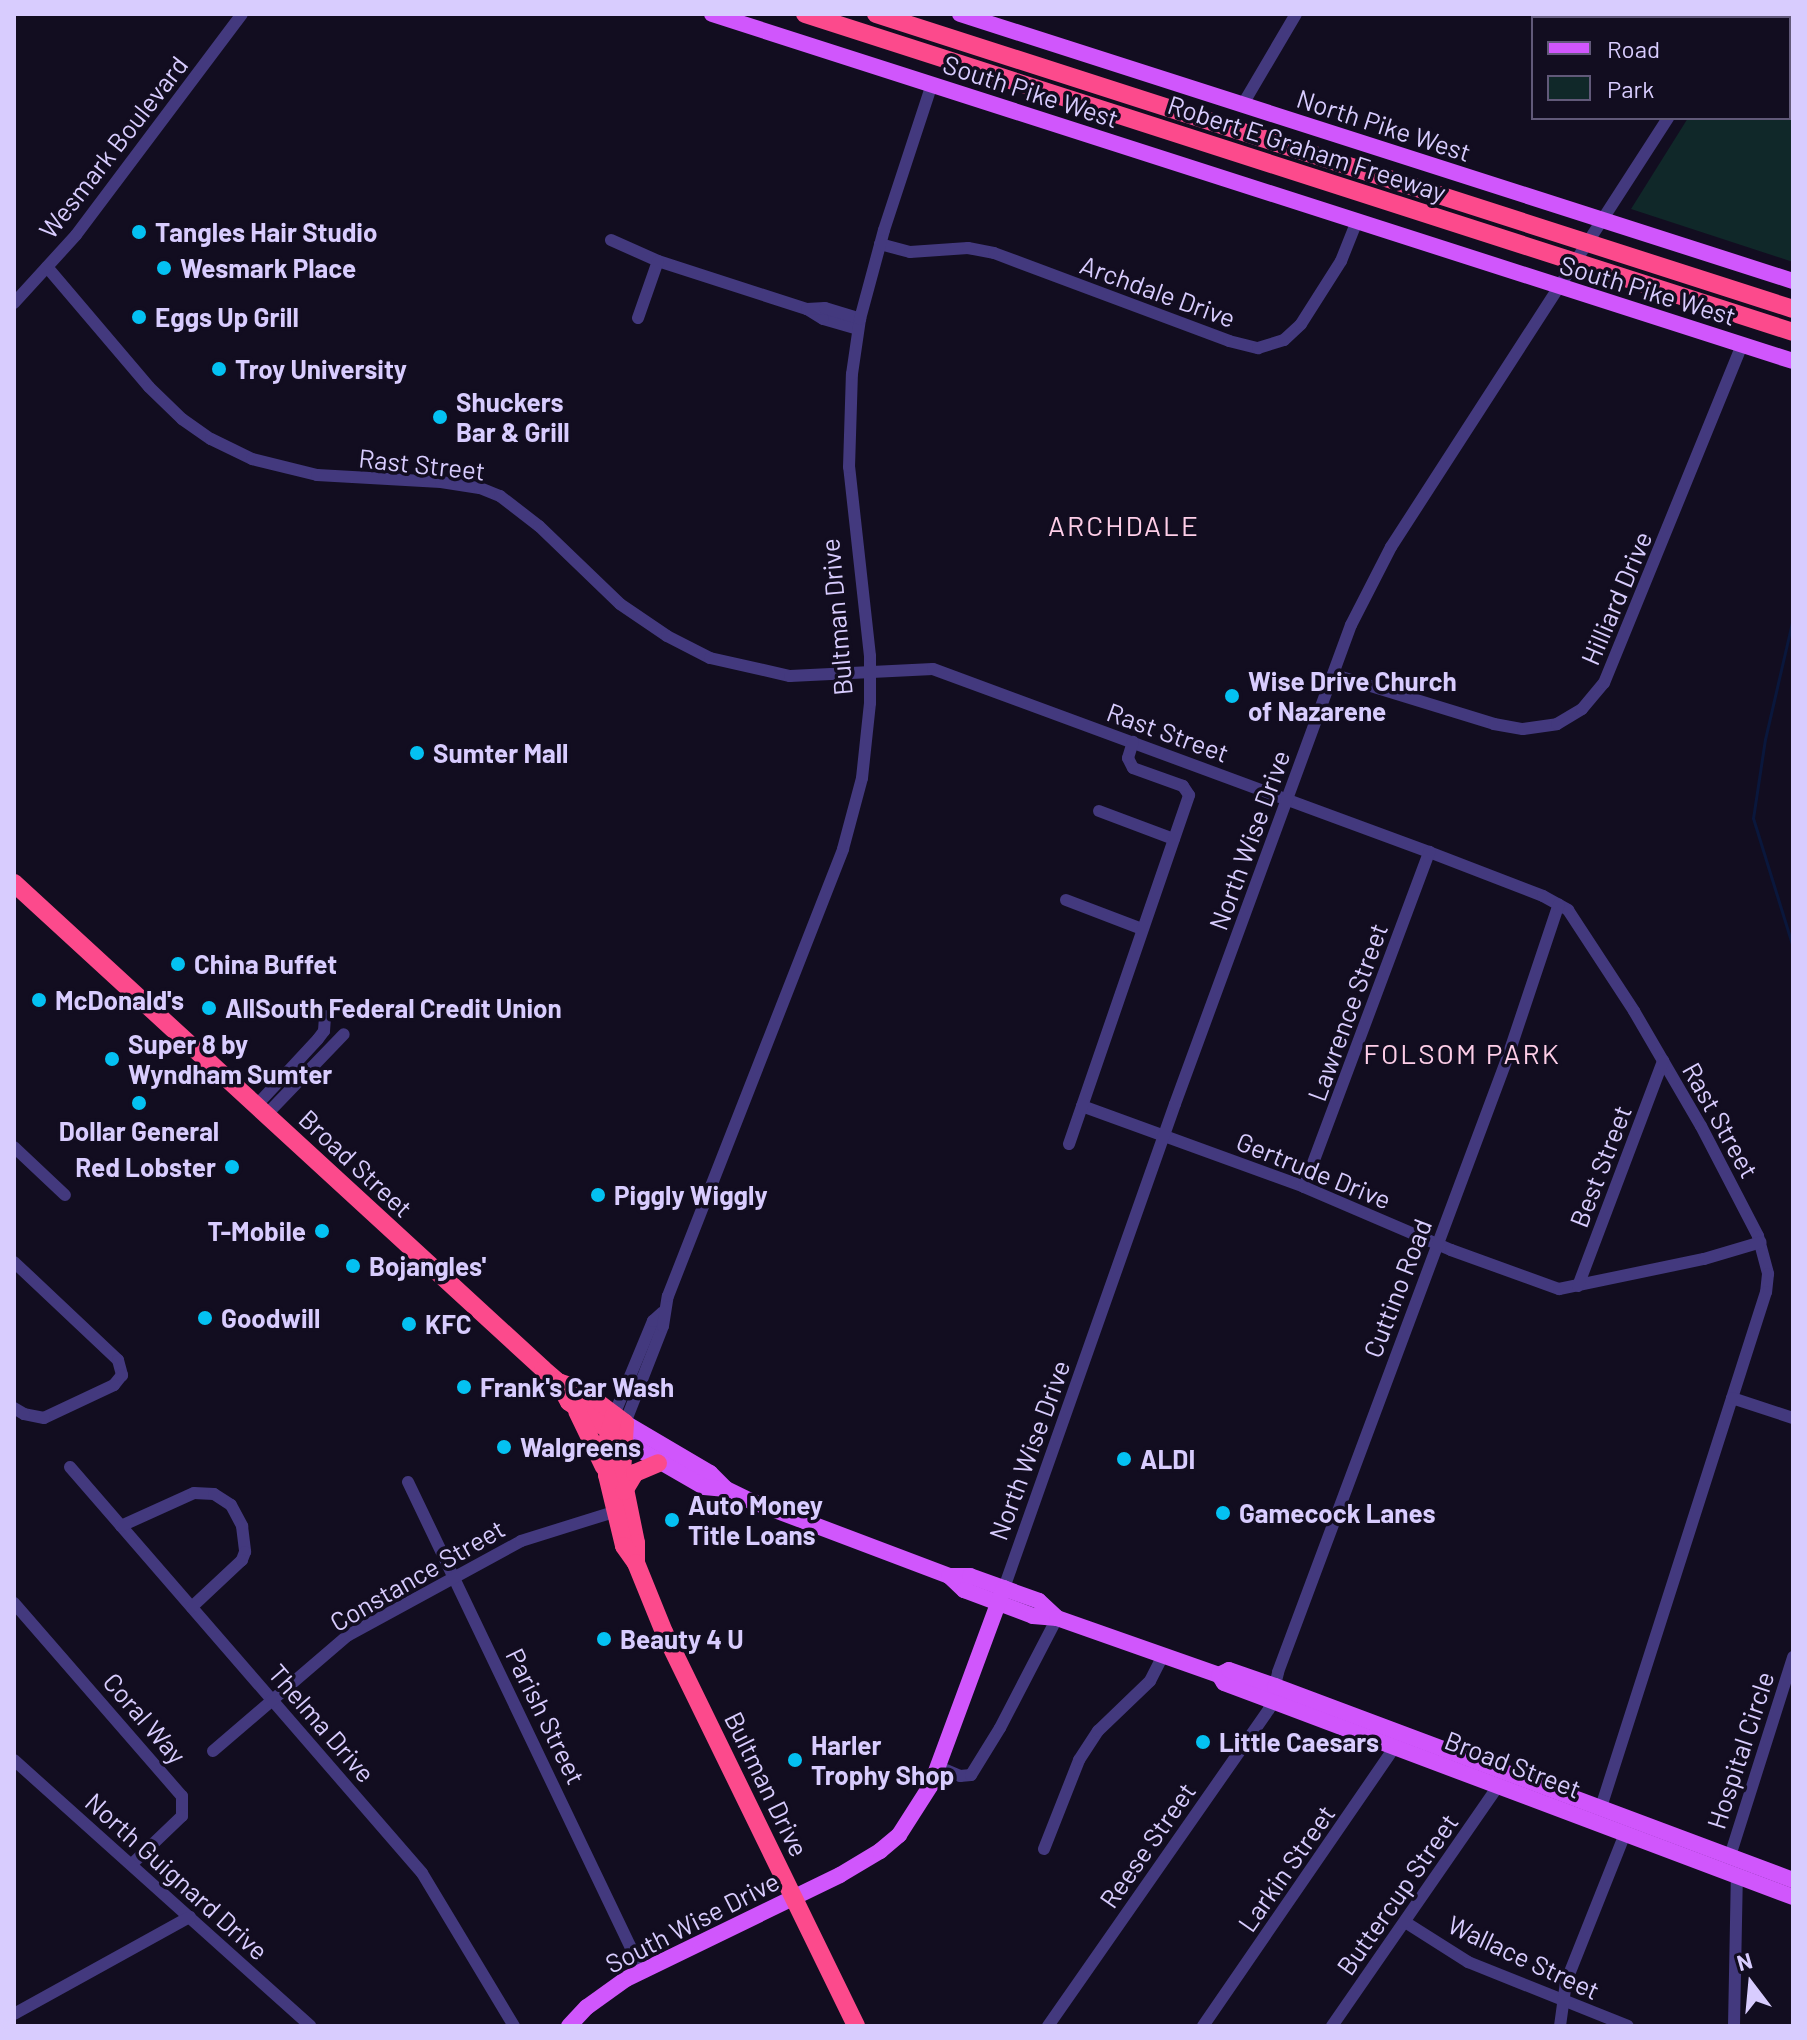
<!DOCTYPE html>
<html>
<head>
<meta charset="utf-8">
<style>
  body { margin:0 }
  #map { position:relative; width:1807px; height:2040px; overflow:hidden; background:#120d20; font-family:Barlow,sans-serif }
  div>[style] { position:absolute }
  [style*='--x'] { left:calc(var(--x)*1px); top:calc(var(--y)*1px); width:calc(var(--w)*1px); rotate:calc(var(--a)*1deg) }
  .green>* { inset:0; background:#102829 }
  .stream>* { height:3px; margin:-1.5px; padding:0 1.5px; transform-origin:1.5px; border-radius:1.5px; background:#0a173c }
  .minor>* { height:12px; margin:-6px; padding:0 6px; transform-origin:6px; border-radius:6px; background:#43397e }
  .major>* { height:16px; margin:-8px; padding:0 8px; transform-origin:8px; border-radius:8px; background:#d056fc }
  .highway>* { height:18px; margin:-9px; padding:0 9px; transform-origin:9px; border-radius:9px; background:#fc4a8c }
  .dots>* { width:22px; height:22px; translate:-50% -50%; box-sizing:border-box; border:4px solid #120d20; border-radius:50% }
  span { translate:-50% -50%; white-space:nowrap; text-align:center; line-height:1.15; -webkit-text-stroke:7px #120d20; paint-order:stroke }
  .street-label { font-size:26px; color:#d8ccfe }
  .poi-label { font-size:26px; color:#d8ccfe; font-weight:700 }
  .left { translate:0 -50%; text-align:left }
  .right { translate:-100% -50%; text-align:right }
  .neighbourhood-label { font-size:28px; color:#fecee8; letter-spacing:2px }
  .frame { position:absolute; inset:0; border:16px solid #d8ccfe; pointer-events:none }
  .legend { position:absolute; left:1531px; top:16px; width:260px; height:104px; box-sizing:border-box; background:#120d20; border:2px solid #615979; margin:0; padding:10px 14px; list-style:none; font-size:24px; color:#d8ccfe }
  .legend li { display:flex; align-items:center; gap:16px; height:40px }
  .legend b { width:40px; border:2px solid #615979 }
  .north { position:absolute; left:1711px; top:1944px; width:80px; height:80px; -webkit-text-stroke:6px #120d20; paint-order:stroke; rotate:344deg; font-size:22px; font-weight:700; line-height:32px; text-align:center; color:#d8ccfe }
  .north::after { content:''; display:block; margin:auto; width:28px; height:36px; background:#d8ccfe; clip-path:polygon(50% 0,100% 100%,50% 72%,0 100%) }
</style>
</head>
<body>
<div id="map">
  <div class="green">
    <i style="clip-path:polygon(1789px 23px,1793px 25px,1793px 262px,1631px 209px,1688px 118px,1789px 118px)"></i>
  </div>
  <div class="stream">
    <i style="--x:1793;--y:618;--w:124;--a:103"></i>
    <i style="--x:1765;--y:739;--w:80;--a:98.6"></i>
    <i style="--x:1753;--y:818;--w:135;--a:72.8"></i>
  </div>
  <div class="minor">
    <i style="--x:1732;--y:18;--w:5;--a:-53"></i>
    <i style="--x:1243;--y:104;--w:104;--a:-59.5"></i>
    <i style="--x:611;--y:240;--w:51;--a:24.1"></i>
    <i style="--x:658;--y:261;--w:157;--a:17.9"></i>
    <i style="--x:880;--y:244;--w:31;--a:15"></i>
    <i style="--x:910;--y:252;--w:58;--a:-3.9"></i>
    <i style="--x:968;--y:248;--w:26;--a:11"></i>
    <i style="--x:994;--y:253;--w:251;--a:20.5"></i>
    <i style="--x:1229;--y:341;--w:30;--a:14"></i>
    <i style="--x:1258;--y:348;--w:27;--a:-17"></i>
    <i style="--x:1284;--y:340;--w:23;--a:-43"></i>
    <i style="--x:1301;--y:324;--w:75;--a:-57.6"></i>
    <i style="--x:1341;--y:261;--w:43;--a:-68.2"></i>
    <i style="--x:47;--y:267;--w:157;--a:49.6"></i>
    <i style="--x:149;--y:387;--w:46;--a:44.1"></i>
    <i style="--x:182;--y:419;--w:35;--a:35"></i>
    <i style="--x:211;--y:439;--w:46;--a:26"></i>
    <i style="--x:252;--y:459;--w:67;--a:13.8"></i>
    <i style="--x:317;--y:475;--w:124;--a:3.2"></i>
    <i style="--x:441;--y:482;--w:39;--a:9"></i>
    <i style="--x:480;--y:488;--w:22;--a:22"></i>
    <i style="--x:500;--y:496;--w:49;--a:37.6"></i>
    <i style="--x:539;--y:526;--w:112;--a:43.9"></i>
    <i style="--x:620;--y:604;--w:57;--a:34.2"></i>
    <i style="--x:667;--y:636;--w:48;--a:27.1"></i>
    <i style="--x:710;--y:658;--w:82;--a:12.7"></i>
    <i style="--x:790;--y:676;--w:143;--a:-2.8"></i>
    <i style="--x:933;--y:669;--w:529;--a:20.25"></i>
    <i style="--x:1429;--y:852;--w:122;--a:21.1"></i>
    <i style="--x:1543;--y:896;--w:29;--a:29"></i>
    <i style="--x:1568;--y:910;--w:121;--a:56.8"></i>
    <i style="--x:1634;--y:1011;--w:133;--a:59.8"></i>
    <i style="--x:1701;--y:1126;--w:124;--a:62.6"></i>
    <i style="--x:1758;--y:1236;--w:39;--a:75"></i>
    <i style="--x:1768;--y:1274;--w:18;--a:96"></i>
    <i style="--x:1766;--y:1292;--w:541;--a:107.76"></i>
    <i style="--x:14;--y:303;--w:92;--a:-47.6"></i>
    <i style="--x:76;--y:235;--w:276;--a:-53.1"></i>
    <i style="--x:638;--y:318;--w:60;--a:-70.7"></i>
    <i style="--x:858;--y:329;--w:36;--a:-164"></i>
    <i style="--x:823;--y:319;--w:19;--a:-148"></i>
    <i style="--x:807;--y:309;--w:18;--a:-3"></i>
    <i style="--x:825;--y:308;--w:37;--a:17"></i>
    <i style="--x:1335;--y:675;--w:166;--a:17.1"></i>
    <i style="--x:1494;--y:724;--w:29;--a:10"></i>
    <i style="--x:1523;--y:729;--w:34;--a:-8"></i>
    <i style="--x:1557;--y:724;--w:29;--a:-31"></i>
    <i style="--x:1582;--y:709;--w:34;--a:-50"></i>
    <i style="--x:1604;--y:683;--w:366;--a:-67.8"></i>
    <i style="--x:1099;--y:811;--w:80;--a:20.5"></i>
    <i style="--x:1066;--y:900;--w:81;--a:20.9"></i>
    <i style="--x:256;--y:1106;--w:91;--a:-47.2"></i>
    <i style="--x:318;--y:1039;--w:10;--a:-53"></i>
    <i style="--x:324;--y:1031;--w:15;--a:-86"></i>
    <i style="--x:1082;--y:1106;--w:236;--a:20"></i>
    <i style="--x:1304;--y:1187;--w:160;--a:23.2"></i>
    <i style="--x:1451;--y:1250;--w:115;--a:19.9"></i>
    <i style="--x:1559;--y:1289;--w:148;--a:-11.7"></i>
    <i style="--x:1704;--y:1259;--w:59;--a:-16.6"></i>
    <i style="--x:266;--y:1115;--w:112;--a:-46.1"></i>
    <i style="--x:1069;--y:1144;--w:369;--a:-71"></i>
    <i style="--x:1189;--y:795;--w:11;--a:-124"></i>
    <i style="--x:1183;--y:786;--w:53;--a:-160.2"></i>
    <i style="--x:1133;--y:768;--w:11;--a:-117"></i>
    <i style="--x:1128;--y:758;--w:17;--a:-73"></i>
    <i style="--x:14;--y:1147;--w:70;--a:43.3"></i>
    <i style="--x:1304;--y:1187;--w:358;--a:-69.5"></i>
    <i style="--x:14;--y:1262;--w:143;--a:43.3"></i>
    <i style="--x:118;--y:1360;--w:16;--a:75"></i>
    <i style="--x:122;--y:1375;--w:13;--a:129"></i>
    <i style="--x:114;--y:1385;--w:77;--a:154.8"></i>
    <i style="--x:44;--y:1418;--w:20;--a:-169"></i>
    <i style="--x:24;--y:1414;--w:12;--a:-149"></i>
    <i style="--x:1578;--y:1286;--w:241;--a:-69.3"></i>
    <i style="--x:1732;--y:1398;--w:64;--a:18.2"></i>
    <i style="--x:614;--y:1415;--w:102;--a:-67.5"></i>
    <i style="--x:653;--y:1321;--w:13;--a:-42"></i>
    <i style="--x:625;--y:1423;--w:104;--a:-68.6"></i>
    <i style="--x:663;--y:1326;--w:30;--a:-81"></i>
    <i style="--x:668;--y:1296;--w:480;--a:-68.6"></i>
    <i style="--x:843;--y:849;--w:73;--a:-75"></i>
    <i style="--x:862;--y:778;--w:75;--a:-83.9"></i>
    <i style="--x:870;--y:703;--w:47;--a:-90"></i>
    <i style="--x:870;--y:656;--w:190;--a:-96.3"></i>
    <i style="--x:849;--y:467;--w:93;--a:-88.2"></i>
    <i style="--x:852;--y:374;--w:56;--a:-81.7"></i>
    <i style="--x:860;--y:319;--w:92;--a:-74.9"></i>
    <i style="--x:884;--y:230;--w:154;--a:-71.8"></i>
    <i style="--x:70;--y:1467;--w:537;--a:49.07"></i>
    <i style="--x:422;--y:1873;--w:179;--a:59"></i>
    <i style="--x:408;--y:1482;--w:542;--a:64.43"></i>
    <i style="--x:121;--y:1526;--w:80;--a:-24.3"></i>
    <i style="--x:194;--y:1493;--w:20;--a:3"></i>
    <i style="--x:214;--y:1494;--w:20;--a:33"></i>
    <i style="--x:231;--y:1505;--w:24;--a:62"></i>
    <i style="--x:242;--y:1526;--w:26;--a:83"></i>
    <i style="--x:245;--y:1552;--w:9;--a:111"></i>
    <i style="--x:242;--y:1560;--w:69;--a:136.8"></i>
    <i style="--x:1004;--y:1588;--w:513;--a:-70.54"></i>
    <i style="--x:1175;--y:1104;--w:510;--a:-69.83"></i>
    <i style="--x:1351;--y:625;--w:88;--a:-62.9"></i>
    <i style="--x:1391;--y:547;--w:511;--a:-57.15"></i>
    <i style="--x:14;--y:1603;--w:256;--a:49"></i>
    <i style="--x:182;--y:1796;--w:20;--a:90"></i>
    <i style="--x:182;--y:1816;--w:69;--a:136.2"></i>
    <i style="--x:213;--y:1751;--w:177;--a:-40.6"></i>
    <i style="--x:347;--y:1636;--w:198;--a:-28.6"></i>
    <i style="--x:521;--y:1541;--w:104;--a:-17.4"></i>
    <i style="--x:14;--y:1760;--w:398;--a:41.9"></i>
    <i style="--x:939;--y:1767;--w:23;--a:23"></i>
    <i style="--x:960;--y:1776;--w:11;--a:-5"></i>
    <i style="--x:971;--y:1775;--w:55;--a:-58.3"></i>
    <i style="--x:1000;--y:1728;--w:124;--a:-62.6"></i>
    <i style="--x:1044;--y:1849;--w:96;--a:-68.5"></i>
    <i style="--x:1079;--y:1760;--w:35;--a:-57"></i>
    <i style="--x:1098;--y:1731;--w:72;--a:-43.9"></i>
    <i style="--x:1150;--y:1681;--w:28;--a:-63"></i>
    <i style="--x:1730;--y:1856;--w:209;--a:-72.4"></i>
    <i style="--x:1405;--y:1922;--w:75;--a:32.4"></i>
    <i style="--x:1468;--y:1962;--w:172;--a:21.8"></i>
    <i style="--x:14;--y:2014;--w:201;--a:-28.9"></i>
    <i style="--x:1048;--y:2026;--w:386;--a:-55.1"></i>
    <i style="--x:1269;--y:1709;--w:38;--a:-76"></i>
    <i style="--x:1278;--y:1672;--w:654;--a:-69.52"></i>
    <i style="--x:1507;--y:1059;--w:163;--a:-71.5"></i>
    <i style="--x:1203;--y:2026;--w:345;--a:-55.5"></i>
    <i style="--x:1332;--y:2026;--w:292;--a:-55.3"></i>
    <i style="--x:1560;--y:2026;--w:44;--a:-82.2"></i>
    <i style="--x:1566;--y:1982;--w:159;--a:-68.3"></i>
    <i style="--x:1734;--y:2026;--w:150;--a:-88.9"></i>
  </div>
  <div class="major">
    <i style="--x:712;--y:14;--w:1135;--a:17.8"></i>
    <i style="--x:960;--y:14;--w:875;--a:17.77"></i>
    <i style="--x:625;--y:1423;--w:99;--a:30.5"></i>
    <i style="--x:710;--y:1473;--w:23;--a:45"></i>
    <i style="--x:726;--y:1489;--w:28;--a:26"></i>
    <i style="--x:751;--y:1501;--w:212;--a:20.7"></i>
    <i style="--x:949;--y:1576;--w:21;--a:0"></i>
    <i style="--x:970;--y:1576;--w:73;--a:19.9"></i>
    <i style="--x:1039;--y:1601;--w:25;--a:43"></i>
    <i style="--x:621;--y:1439;--w:96;--a:30"></i>
    <i style="--x:704;--y:1487;--w:22;--a:5"></i>
    <i style="--x:949;--y:1576;--w:21;--a:43"></i>
    <i style="--x:964;--y:1590;--w:74;--a:20.6"></i>
    <i style="--x:1033;--y:1616;--w:24;--a:5"></i>
    <i style="--x:1057;--y:1618;--w:172;--a:19.4"></i>
    <i style="--x:1219;--y:1675;--w:9;--a:58"></i>
    <i style="--x:1224;--y:1683;--w:608;--a:20.61"></i>
    <i style="--x:1219;--y:1675;--w:11;--a:-27"></i>
    <i style="--x:1229;--y:1670;--w:49;--a:19.2"></i>
    <i style="--x:1275;--y:1686;--w:553;--a:20.53"></i>
    <i style="--x:569;--y:2026;--w:26;--a:-47"></i>
    <i style="--x:587;--y:2007;--w:48;--a:-35.7"></i>
    <i style="--x:626;--y:1979;--w:238;--a:-25.9"></i>
    <i style="--x:840;--y:1875;--w:47;--a:-31"></i>
    <i style="--x:880;--y:1851;--w:25;--a:-40"></i>
    <i style="--x:899;--y:1835;--w:59;--a:-57.4"></i>
    <i style="--x:931;--y:1785;--w:210;--a:-69.7"></i>
  </div>
  <div class="highway">
    <i style="--x:805;--y:14;--w:1038;--a:17.84"></i>
    <i style="--x:876;--y:14;--w:963;--a:17.83"></i>
    <i style="--x:14;--y:883;--w:718;--a:42.57"></i>
    <i style="--x:543;--y:1369;--w:20;--a:41"></i>
    <i style="--x:558;--y:1382;--w:24;--a:19"></i>
    <i style="--x:581;--y:1390;--w:55;--a:36.9"></i>
    <i style="--x:625;--y:1423;--w:51;--a:93.4"></i>
    <i style="--x:622;--y:1474;--w:70;--a:78.5"></i>
    <i style="--x:636;--y:1543;--w:20;--a:90"></i>
    <i style="--x:558;--y:1382;--w:23;--a:61"></i>
    <i style="--x:569;--y:1402;--w:59;--a:35.3"></i>
    <i style="--x:577;--y:1411;--w:62;--a:64.3"></i>
    <i style="--x:614;--y:1415;--w:27;--a:105"></i>
    <i style="--x:607;--y:1441;--w:34;--a:90"></i>
    <i style="--x:607;--y:1475;--w:73;--a:76.5"></i>
    <i style="--x:624;--y:1546;--w:21;--a:55"></i>
    <i style="--x:636;--y:1563;--w:74;--a:67.9"></i>
    <i style="--x:664;--y:1632;--w:438;--a:64"></i>
    <i style="--x:624;--y:1491;--w:21;--a:-59"></i>
    <i style="--x:635;--y:1473;--w:25;--a:-23"></i>
  </div>
  <div class="dots">
    <i style="left:139px;top:232px;background:#04c1f2"></i>
    <i style="left:164px;top:268px;background:#04c1f2"></i>
    <i style="left:139px;top:317px;background:#04c1f2"></i>
    <i style="left:219px;top:369px;background:#04c1f2"></i>
    <i style="left:440px;top:417px;background:#04c1f2"></i>
    <i style="left:1232px;top:696px;background:#04c1f2"></i>
    <i style="left:417px;top:753px;background:#04c1f2"></i>
    <i style="left:178px;top:964px;background:#04c1f2"></i>
    <i style="left:39px;top:1000px;background:#04c1f2"></i>
    <i style="left:209px;top:1008px;background:#04c1f2"></i>
    <i style="left:112px;top:1059px;background:#04c1f2"></i>
    <i style="left:139px;top:1103px;background:#04c1f2"></i>
    <i style="left:232px;top:1167px;background:#04c1f2"></i>
    <i style="left:598px;top:1195px;background:#04c1f2"></i>
    <i style="left:322px;top:1231px;background:#04c1f2"></i>
    <i style="left:353px;top:1266px;background:#04c1f2"></i>
    <i style="left:205px;top:1318px;background:#04c1f2"></i>
    <i style="left:409px;top:1324px;background:#04c1f2"></i>
    <i style="left:464px;top:1387px;background:#04c1f2"></i>
    <i style="left:504px;top:1447px;background:#04c1f2"></i>
    <i style="left:1124px;top:1459px;background:#04c1f2"></i>
    <i style="left:1223px;top:1513px;background:#04c1f2"></i>
    <i style="left:672px;top:1520px;background:#04c1f2"></i>
    <i style="left:604px;top:1639px;background:#04c1f2"></i>
    <i style="left:1203px;top:1742px;background:#04c1f2"></i>
    <i style="left:795px;top:1760px;background:#04c1f2"></i>
  </div>
  <div class="street-label">
    <span style="left:1031px;top:91px;rotate:18deg">South Pike West</span>
    <span style="left:1384px;top:125px;rotate:18deg">North Pike West</span>
    <span style="left:113px;top:147px;rotate:-52deg">Wesmark Boulevard</span>
    <span style="left:1307px;top:148px;rotate:18deg">Robert E Graham Freeway</span>
    <span style="left:1648px;top:290px;rotate:17deg">South Pike West</span>
    <span style="left:1158px;top:291px;rotate:20deg">Archdale Drive</span>
    <span style="left:422px;top:464px;rotate:6deg">Rast Street</span>
    <span style="left:1616px;top:598px;rotate:-67deg">Hilliard Drive</span>
    <span style="left:836px;top:617px;rotate:-95deg">Bultman Drive</span>
    <span style="left:1168px;top:732px;rotate:20deg">Rast Street</span>
    <span style="left:1249px;top:840px;rotate:-70deg">North Wise Drive</span>
    <span style="left:1347px;top:1012px;rotate:-70deg">Lawrence Street</span>
    <span style="left:1721px;top:1120px;rotate:61deg">Rast Street</span>
    <span style="left:356px;top:1163px;rotate:43deg">Broad Street</span>
    <span style="left:1600px;top:1166px;rotate:-69deg">Best Street</span>
    <span style="left:1314px;top:1170px;rotate:22deg">Gertrude Drive</span>
    <span style="left:1397px;top:1288px;rotate:-69deg">Cuttino Road</span>
    <span style="left:1029px;top:1450px;rotate:-70deg">North Wise Drive</span>
    <span style="left:417px;top:1575px;rotate:-30deg">Constance Street</span>
    <span style="left:546px;top:1716px;rotate:64deg">Parish Street</span>
    <span style="left:145px;top:1718px;rotate:49deg">Coral Way</span>
    <span style="left:322px;top:1723px;rotate:49deg">Thelma Drive</span>
    <span style="left:1740px;top:1750px;rotate:-72deg">Hospital Circle</span>
    <span style="left:1513px;top:1764px;rotate:21deg">Broad Street</span>
    <span style="left:767px;top:1784px;rotate:64deg">Bultman Drive</span>
    <span style="left:1147px;top:1845px;rotate:-55deg">Reese Street</span>
    <span style="left:1286px;top:1868px;rotate:-55deg">Larkin Street</span>
    <span style="left:177px;top:1876px;rotate:42deg">North Guignard Drive</span>
    <span style="left:1397px;top:1894px;rotate:-55deg">Buttercup Street</span>
    <span style="left:692px;top:1922px;rotate:-27deg">South Wise Drive</span>
    <span style="left:1524px;top:1957px;rotate:25deg">Wallace Street</span>
  </div>
  <div class="poi-label">
    <span class="left" style="left:155px;top:232px">Tangles Hair Studio</span>
    <span class="left" style="left:180px;top:268px">Wesmark Place</span>
    <span class="left" style="left:155px;top:317px">Eggs Up Grill</span>
    <span class="left" style="left:235px;top:369px">Troy University</span>
    <span class="left" style="left:456px;top:417px">Shuckers<br>Bar &amp; Grill</span>
    <span class="left" style="left:1248px;top:696px">Wise Drive Church<br>of Nazarene</span>
    <span class="left" style="left:433px;top:753px">Sumter Mall</span>
    <span class="left" style="left:194px;top:964px">China Buffet</span>
    <span class="left" style="left:55px;top:1000px">McDonald's</span>
    <span class="left" style="left:225px;top:1008px">AllSouth Federal Credit Union</span>
    <span class="left" style="left:128px;top:1059px">Super 8 by<br>Wyndham Sumter</span>
    <span style="left:139px;top:1131px">Dollar General</span>
    <span class="right" style="left:216px;top:1167px">Red Lobster</span>
    <span class="left" style="left:614px;top:1195px">Piggly Wiggly</span>
    <span class="right" style="left:306px;top:1231px">T-Mobile</span>
    <span class="left" style="left:369px;top:1266px">Bojangles'</span>
    <span class="left" style="left:221px;top:1318px">Goodwill</span>
    <span class="left" style="left:425px;top:1324px">KFC</span>
    <span class="left" style="left:480px;top:1387px">Frank's Car Wash</span>
    <span class="left" style="left:520px;top:1447px">Walgreens</span>
    <span class="left" style="left:1140px;top:1459px">ALDI</span>
    <span class="left" style="left:688px;top:1520px">Auto Money<br>Title Loans</span>
    <span class="left" style="left:1239px;top:1513px">Gamecock Lanes</span>
    <span class="left" style="left:620px;top:1639px">Beauty 4 U</span>
    <span class="left" style="left:1219px;top:1742px">Little Caesars</span>
    <span class="left" style="left:811px;top:1760px">Harler<br>Trophy Shop</span>
  </div>
  <div class="neighbourhood-label">
    <span style="left:1124px;top:525px">ARCHDALE</span>
    <span style="left:1462px;top:1053px">FOLSOM PARK</span>
  </div>
  <div class="frame"></div>
  <ul class="legend">
  <li><b style="height:10px;background:#d056fc"></b>Road</li>
  <li><b style="height:22px;background:#102829"></b>Park</li>
  </ul>
  <div class="north">N</div>
</div>
</body>
</html>
